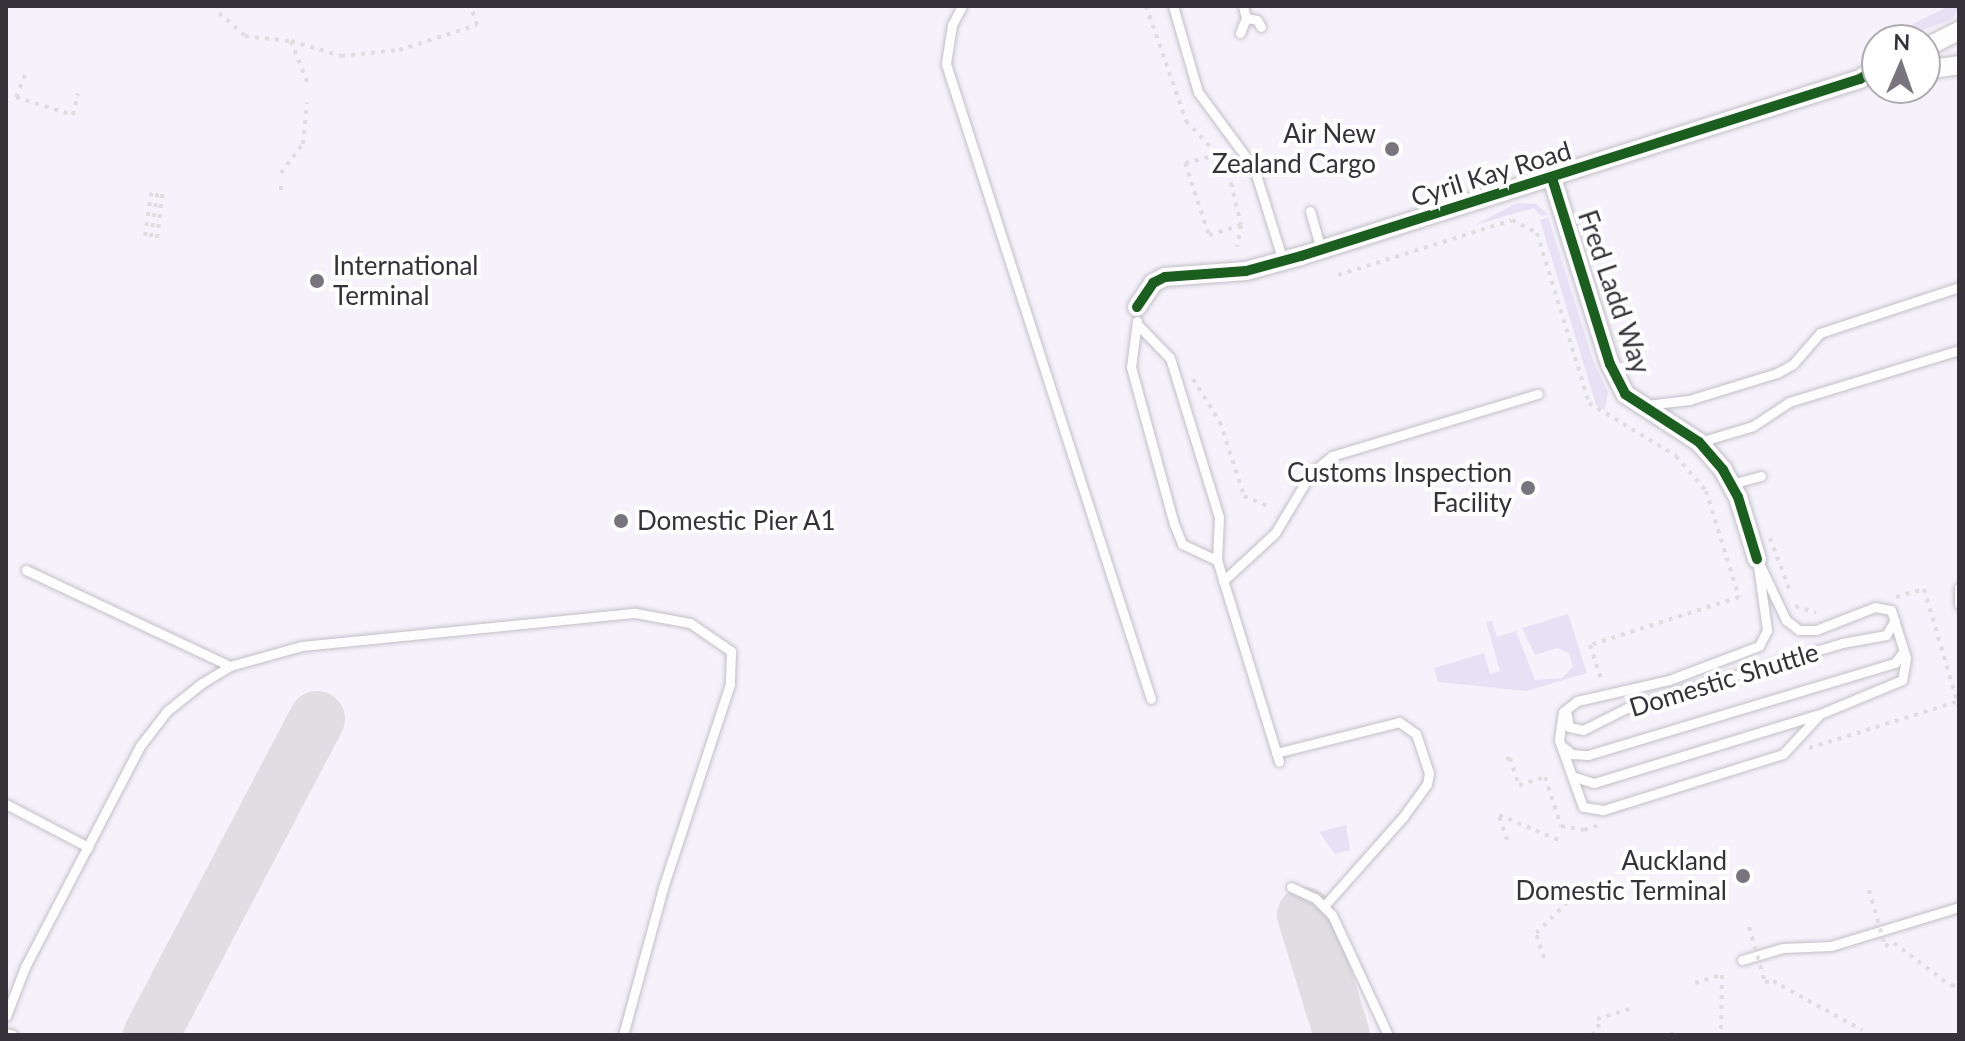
<!DOCTYPE html>
<html>
<head>
<meta charset="utf-8">
<style>
  body { margin:0 }
  #map { position:relative; width:1965px; height:1041px; overflow:hidden; background:#f5f2fb; font-family:Lato,sans-serif }
  div>[style] { position:absolute }
  [style*='--x'] { left:calc(var(--x)*1px); top:calc(var(--y)*1px); width:calc(var(--w)*1px); rotate:calc(var(--a)*1deg) }
  .green>* { inset:0; background:#e8e1f5 }
  .taxiway>* { height:56px; margin:-28px; padding:0 28px; transform-origin:28px; border-radius:28px; background:#e0dee3 }
  .path>* { height:4px; margin-top:-2px; transform-origin:0; background:repeating-linear-gradient(90deg,#dedee0 0 4px,transparent 0 10px) }
  .roads { filter:drop-shadow(0 0 2px #c2bfc7) drop-shadow(0 0 2px #c2bfc7) }
  .lane>* { height:9px; margin:-4.5px; padding:0 4.5px; transform-origin:4.5px; border-radius:4.5px; background:#fefdfe }
  .street>* { height:18px; margin:-9px; padding:0 9px; transform-origin:9px; border-radius:9px; background:#fefdfe }
  .path-bridge>* { height:4px; margin-top:-2px; transform-origin:0; background:repeating-linear-gradient(90deg,#dedee0 0 4px,transparent 0 10px) }
  .cycleway>* { height:10px; margin:-5px; padding:0 5px; transform-origin:5px; border-radius:5px; background:#1b5e20 }
  .dots>* { width:22px; height:22px; translate:-50% -50%; box-sizing:border-box; border:4px solid #fefefe; border-radius:50% }
  span { translate:-50% -50%; white-space:nowrap; text-align:center; line-height:1.15; -webkit-text-stroke:8px #fefefe; paint-order:stroke }
  .poi-label { font-size:26px; color:#35323a }
  .right { translate:-100% -50%; text-align:right }
  .left { translate:0 -50%; text-align:left }
  .street-label { font-size:26px; color:#35323a }
  .frame { position:absolute; inset:0; border:8px solid #35323a; pointer-events:none }
  .north { position:absolute; left:1861px; top:24px; width:80px; height:80px; box-sizing:border-box; background:#fefefe; border:2px solid #aeacb0; border-radius:50%; rotate:2deg; font-size:22px; font-weight:700; line-height:32px; text-align:center; color:#35323a }
  .north::after { content:''; display:block; margin:auto; width:28px; height:36px; background:#78757e; clip-path:polygon(50% 0,100% 100%,50% 72%,0 100%) }
</style>
</head>
<body>
<div id="map">
  <div class="green">
    <i style="clip-path:polygon(1949px 6px,1959px 6px,1953px 19px,1915px 33px,1912px 24px)"></i>
    <i style="clip-path:polygon(1517px 203px,1536px 204px,1548px 214px,1541px 216px,1534px 208px,1475px 225px)"></i>
    <i style="clip-path:polygon(1548px 217px,1594px 363px,1608px 392px,1605px 410px,1596px 405px,1540px 220px)"></i>
    <i style="clip-path:polygon(1568px 614px,1587px 673px,1527px 691px,1438px 682px,1434px 668px,1484px 653px,1490px 674px,1500px 671px,1486px 622px,1492px 621px,1497px 637px,1516px 631px,1535px 680px,1562px 678px,1573px 666px,1569px 653px,1557px 648px,1535px 655px,1522px 628px)"></i>
    <i style="clip-path:polygon(1346px 825px,1350px 850px,1335px 854px,1319px 832px)"></i>
  </div>
  <div class="taxiway">
    <i style="--x:1305;--y:915;--w:126;--a:72.9"></i>
    <i style="--x:151;--y:1035;--w:357;--a:-62.3"></i>
  </div>
  <div class="path">
    <i style="--x:1146;--y:6;--w:122;--a:70.8"></i>
    <i style="--x:1186;--y:121;--w:47;--a:46.7"></i>
    <i style="--x:1218;--y:155;--w:31;--a:65"></i>
    <i style="--x:1231;--y:183;--w:43;--a:76.6"></i>
    <i style="--x:1241;--y:225;--w:22;--a:100"></i>
    <i style="--x:219;--y:13;--w:35;--a:41"></i>
    <i style="--x:245;--y:36;--w:46;--a:6.2"></i>
    <i style="--x:291;--y:41;--w:46;--a:68.4"></i>
    <i style="--x:291;--y:41;--w:52;--a:16.7"></i>
    <i style="--x:341;--y:56;--w:58;--a:-5.9"></i>
    <i style="--x:399;--y:50;--w:82;--a:-17.8"></i>
    <i style="--x:477;--y:25;--w:20;--a:-108"></i>
    <i style="--x:25;--y:75;--w:24;--a:112"></i>
    <i style="--x:16;--y:97;--w:60;--a:17.5"></i>
    <i style="--x:73;--y:115;--w:22;--a:-77"></i>
    <i style="--x:1218;--y:155;--w:34;--a:166"></i>
    <i style="--x:1185;--y:163;--w:76;--a:71.6"></i>
    <i style="--x:1209;--y:235;--w:34;--a:-17"></i>
    <i style="--x:281;--y:173;--w:36;--a:-53"></i>
    <i style="--x:303;--y:144;--w:42;--a:-84.6"></i>
    <i style="--x:281;--y:186;--w:5;--a:90"></i>
    <i style="--x:145;--y:236;--w:49;--a:-81.7"></i>
    <i style="--x:151;--y:237;--w:49;--a:-81.7"></i>
    <i style="--x:157;--y:238;--w:48;--a:-82.9"></i>
    <i style="--x:1338;--y:275;--w:182;--a:-17.5"></i>
    <i style="--x:1512;--y:220;--w:28;--a:27"></i>
    <i style="--x:1537;--y:233;--w:178;--a:73"></i>
    <i style="--x:1589;--y:403;--w:102;--a:31.3"></i>
    <i style="--x:1676;--y:456;--w:46;--a:49.4"></i>
    <i style="--x:1706;--y:491;--w:111;--a:72.7"></i>
    <i style="--x:1739;--y:597;--w:157;--a:162.1"></i>
    <i style="--x:1590;--y:645;--w:40;--a:72"></i>
    <i style="--x:1193;--y:379;--w:51;--a:57.9"></i>
    <i style="--x:1220;--y:422;--w:78;--a:72"></i>
    <i style="--x:1244;--y:496;--w:25;--a:23"></i>
    <i style="--x:1770;--y:538;--w:60;--a:69.4"></i>
    <i style="--x:1896;--y:597;--w:29;--a:-16"></i>
    <i style="--x:1924;--y:589;--w:124;--a:73.6"></i>
    <i style="--x:1795;--y:606;--w:22;--a:18"></i>
    <i style="--x:1809;--y:748;--w:157;--a:-17.4"></i>
    <i style="--x:1506;--y:759;--w:4;--a:-14"></i>
    <i style="--x:1510;--y:758;--w:28;--a:72"></i>
    <i style="--x:1519;--y:785;--w:27;--a:-17"></i>
    <i style="--x:1545;--y:777;--w:52;--a:71.9"></i>
    <i style="--x:1561;--y:826;--w:23;--a:10"></i>
    <i style="--x:1584;--y:830;--w:16;--a:-18"></i>
    <i style="--x:1507;--y:840;--w:26;--a:-108"></i>
    <i style="--x:1499;--y:815;--w:67;--a:22.8"></i>
    <i style="--x:1544;--y:958;--w:26;--a:-108"></i>
    <i style="--x:1536;--y:933;--w:54;--a:-44.3"></i>
    <i style="--x:1695;--y:983;--w:28;--a:-17"></i>
    <i style="--x:1722;--y:975;--w:60;--a:91"></i>
    <i style="--x:1671;--y:1032;--w:3;--a:72"></i>
    <i style="--x:1592;--y:1035;--w:10;--a:-45"></i>
    <i style="--x:1599;--y:1028;--w:9;--a:-103"></i>
    <i style="--x:1597;--y:1019;--w:38;--a:-17"></i>
  </div>
  <div class="roads">
    <div class="lane">
      <i style="--x:962;--y:6;--w:21;--a:118"></i>
      <i style="--x:952;--y:25;--w:39;--a:99"></i>
      <i style="--x:946;--y:64;--w:667;--a:72.11"></i>
      <i style="--x:1173;--y:6;--w:90;--a:73.8"></i>
      <i style="--x:1198;--y:92;--w:94;--a:53.6"></i>
      <i style="--x:1254;--y:168;--w:97;--a:72.7"></i>
      <i style="--x:1246;--y:18;--w:11;--a:10"></i>
      <i style="--x:1257;--y:20;--w:8;--a:60"></i>
      <i style="--x:1240;--y:33;--w:16;--a:-68"></i>
      <i style="--x:1246;--y:18;--w:12;--a:-104"></i>
      <i style="--x:1310;--y:211;--w:40;--a:74"></i>
      <i style="--x:1137;--y:321;--w:46;--a:97.4"></i>
      <i style="--x:1131;--y:367;--w:163;--a:74.7"></i>
      <i style="--x:1174;--y:524;--w:22;--a:68"></i>
      <i style="--x:1182;--y:544;--w:38;--a:25"></i>
      <i style="--x:1137;--y:324;--w:47;--a:45.9"></i>
      <i style="--x:1170;--y:358;--w:166;--a:72.9"></i>
      <i style="--x:1219;--y:517;--w:43;--a:92.7"></i>
      <i style="--x:1217;--y:560;--w:211;--a:72.9"></i>
      <i style="--x:1647;--y:405;--w:42;--a:-6.8"></i>
      <i style="--x:1689;--y:400;--w:92;--a:-17.1"></i>
      <i style="--x:1777;--y:373;--w:18;--a:-29"></i>
      <i style="--x:1793;--y:364;--w:41;--a:-48.9"></i>
      <i style="--x:1820;--y:333;--w:146;--a:-18.3"></i>
      <i style="--x:1700;--y:442;--w:55;--a:-16.8"></i>
      <i style="--x:1753;--y:426;--w:43;--a:-33.7"></i>
      <i style="--x:1789;--y:402;--w:178;--a:-17"></i>
      <i style="--x:1731;--y:484;--w:31;--a:-15"></i>
      <i style="--x:1757;--y:559;--w:68;--a:64.6"></i>
      <i style="--x:1786;--y:620;--w:16;--a:38"></i>
      <i style="--x:1799;--y:630;--w:17;--a:0"></i>
      <i style="--x:1816;--y:630;--w:63;--a:-21.3"></i>
      <i style="--x:1875;--y:607;--w:16;--a:11"></i>
      <i style="--x:1891;--y:610;--w:50;--a:72.6"></i>
      <i style="--x:1906;--y:658;--w:22;--a:100"></i>
      <i style="--x:1902;--y:680;--w:89;--a:157.5"></i>
      <i style="--x:1820;--y:714;--w:54;--a:132.8"></i>
      <i style="--x:1783;--y:754;--w:189;--a:162.7"></i>
      <i style="--x:1603;--y:810;--w:20;--a:-171"></i>
      <i style="--x:1583;--y:807;--w:71;--a:-109.7"></i>
      <i style="--x:1559;--y:740;--w:28;--a:-82"></i>
      <i style="--x:1563;--y:712;--w:18;--a:-38"></i>
      <i style="--x:1577;--y:701;--w:94;--a:-12.9"></i>
      <i style="--x:1669;--y:680;--w:96;--a:-20.7"></i>
      <i style="--x:1759;--y:646;--w:18;--a:-63"></i>
      <i style="--x:1767;--y:630;--w:72;--a:-98"></i>
      <i style="--x:26;--y:570;--w:225;--a:25.2"></i>
      <i style="--x:1223;--y:581;--w:71;--a:-42.7"></i>
      <i style="--x:1275;--y:533;--w:70;--a:-59"></i>
      <i style="--x:1311;--y:473;--w:27;--a:-39"></i>
      <i style="--x:1332;--y:456;--w:215;--a:-16.8"></i>
      <i style="--x:1959;--y:588;--w:16;--a:90"></i>
      <i style="--x:1566;--y:711;--w:16;--a:79"></i>
      <i style="--x:1569;--y:727;--w:14;--a:12"></i>
      <i style="--x:1583;--y:730;--w:49;--a:-26.6"></i>
      <i style="--x:1627;--y:708;--w:225;--a:-16.8"></i>
      <i style="--x:1842;--y:643;--w:45;--a:-10.3"></i>
      <i style="--x:1886;--y:635;--w:17;--a:-59"></i>
      <i style="--x:1562;--y:746;--w:13;--a:39"></i>
      <i style="--x:1572;--y:754;--w:16;--a:4"></i>
      <i style="--x:1588;--y:755;--w:320;--a:-16.7"></i>
      <i style="--x:1895;--y:663;--w:14;--a:-54"></i>
      <i style="--x:1276;--y:753;--w:127;--a:-14.1"></i>
      <i style="--x:1399;--y:722;--w:21;--a:35"></i>
      <i style="--x:1416;--y:734;--w:41;--a:71.6"></i>
      <i style="--x:1429;--y:773;--w:11;--a:100"></i>
      <i style="--x:1427;--y:784;--w:41;--a:126"></i>
      <i style="--x:1403;--y:817;--w:118;--a:131.6"></i>
      <i style="--x:1572;--y:776;--w:23;--a:18"></i>
      <i style="--x:1594;--y:783;--w:233;--a:-17"></i>
      <i style="--x:6;--y:804;--w:93;--a:27.7"></i>
      <i style="--x:1291;--y:887;--w:26;--a:25"></i>
      <i style="--x:1315;--y:898;--w:24;--a:45"></i>
      <i style="--x:1332;--y:915;--w:132;--a:65"></i>
      <i style="--x:1742;--y:960;--w:43;--a:-16.3"></i>
      <i style="--x:1783;--y:948;--w:48;--a:-2.4"></i>
      <i style="--x:1831;--y:946;--w:134;--a:-16.9"></i>
      <i style="--x:6;--y:1016;--w:53;--a:-68.8"></i>
      <i style="--x:25;--y:967;--w:249;--a:-62.5"></i>
      <i style="--x:140;--y:746;--w:44;--a:-52.4"></i>
      <i style="--x:167;--y:711;--w:45;--a:-38.7"></i>
      <i style="--x:202;--y:683;--w:33;--a:-31"></i>
      <i style="--x:230;--y:666;--w:75;--a:-15.5"></i>
      <i style="--x:302;--y:646;--w:335;--a:-5.7"></i>
      <i style="--x:635;--y:613;--w:56;--a:10.3"></i>
      <i style="--x:690;--y:623;--w:50;--a:34.3"></i>
      <i style="--x:731;--y:651;--w:33;--a:92"></i>
      <i style="--x:730;--y:684;--w:215;--a:108.2"></i>
      <i style="--x:663;--y:888;--w:152;--a:105.2"></i>
      <i style="--x:6;--y:1033;--w:7;--a:16"></i>
    </div>
    <div class="street">
      <i style="--x:1925;--y:48;--w:38;--a:-27"></i>
      <i style="--x:1925;--y:70;--w:34;--a:-8"></i>
      <i style="--x:1552;--y:178;--w:195;--a:72.7"></i>
      <i style="--x:1610;--y:364;--w:34;--a:63"></i>
      <i style="--x:1625;--y:394;--w:88;--a:33"></i>
      <i style="--x:1699;--y:442;--w:37;--a:49"></i>
      <i style="--x:1723;--y:470;--w:31;--a:61"></i>
      <i style="--x:1738;--y:497;--w:65;--a:73"></i>
      <i style="--x:1137;--y:307;--w:29;--a:-56"></i>
      <i style="--x:1153;--y:283;--w:13;--a:-27"></i>
      <i style="--x:1165;--y:277;--w:81;--a:-4.2"></i>
      <i style="--x:1246;--y:271;--w:57;--a:-15.3"></i>
      <i style="--x:1301;--y:256;--w:586;--a:-17.57"></i>
      <i style="--x:1860;--y:79;--w:20;--a:-33"></i>
    </div>
  </div>
  <div class="path-bridge">
    <i style="--x:1869;--y:890;--w:58;--a:74.1"></i>
    <i style="--x:1885;--y:946;--w:9;--a:-18"></i>
    <i style="--x:1894;--y:943;--w:71;--a:37"></i>
    <i style="--x:1951;--y:986;--w:8;--a:-14"></i>
    <i style="--x:1749;--y:927;--w:57;--a:73.8"></i>
    <i style="--x:1765;--y:982;--w:8;--a:-7"></i>
    <i style="--x:1773;--y:981;--w:102;--a:28.8"></i>
  </div>
  <div class="cycleway">
    <i style="--x:1552;--y:178;--w:195;--a:72.7"></i>
    <i style="--x:1610;--y:364;--w:34;--a:63"></i>
    <i style="--x:1625;--y:394;--w:88;--a:33"></i>
    <i style="--x:1699;--y:442;--w:37;--a:49"></i>
    <i style="--x:1723;--y:470;--w:31;--a:61"></i>
    <i style="--x:1738;--y:497;--w:65;--a:73"></i>
    <i style="--x:1137;--y:307;--w:29;--a:-56"></i>
    <i style="--x:1153;--y:283;--w:13;--a:-27"></i>
    <i style="--x:1165;--y:277;--w:81;--a:-4.2"></i>
    <i style="--x:1246;--y:271;--w:57;--a:-15.3"></i>
    <i style="--x:1301;--y:256;--w:586;--a:-17.57"></i>
    <i style="--x:1860;--y:79;--w:20;--a:-33"></i>
  </div>
  <div class="dots">
    <i style="left:1392px;top:149px;background:#78757e"></i>
    <i style="left:317px;top:281px;background:#78757e"></i>
    <i style="left:1528px;top:488px;background:#78757e"></i>
    <i style="left:621px;top:521px;background:#78757e"></i>
    <i style="left:1743px;top:876px;background:#78757e"></i>
  </div>
  <div class="poi-label">
    <span class="right" style="left:1376px;top:149px">Air New<br>Zealand Cargo</span>
    <span class="left" style="left:333px;top:281px">International<br>Terminal</span>
    <span class="right" style="left:1512px;top:488px">Customs Inspection<br>Facility</span>
    <span class="left" style="left:637px;top:521px">Domestic Pier A1</span>
    <span class="right" style="left:1727px;top:876px">Auckland<br>Domestic Terminal</span>
  </div>
  <div class="street-label">
    <span style="left:1491px;top:174px;rotate:-17deg">Cyril Kay Road</span>
    <span style="left:1614px;top:292px;rotate:71deg">Fred Ladd Way</span>
    <span style="left:1724px;top:680px;rotate:-17deg">Domestic Shuttle</span>
  </div>
  <div class="frame"></div>
  <div class="north">N</div>
</div>
</body>
</html>
